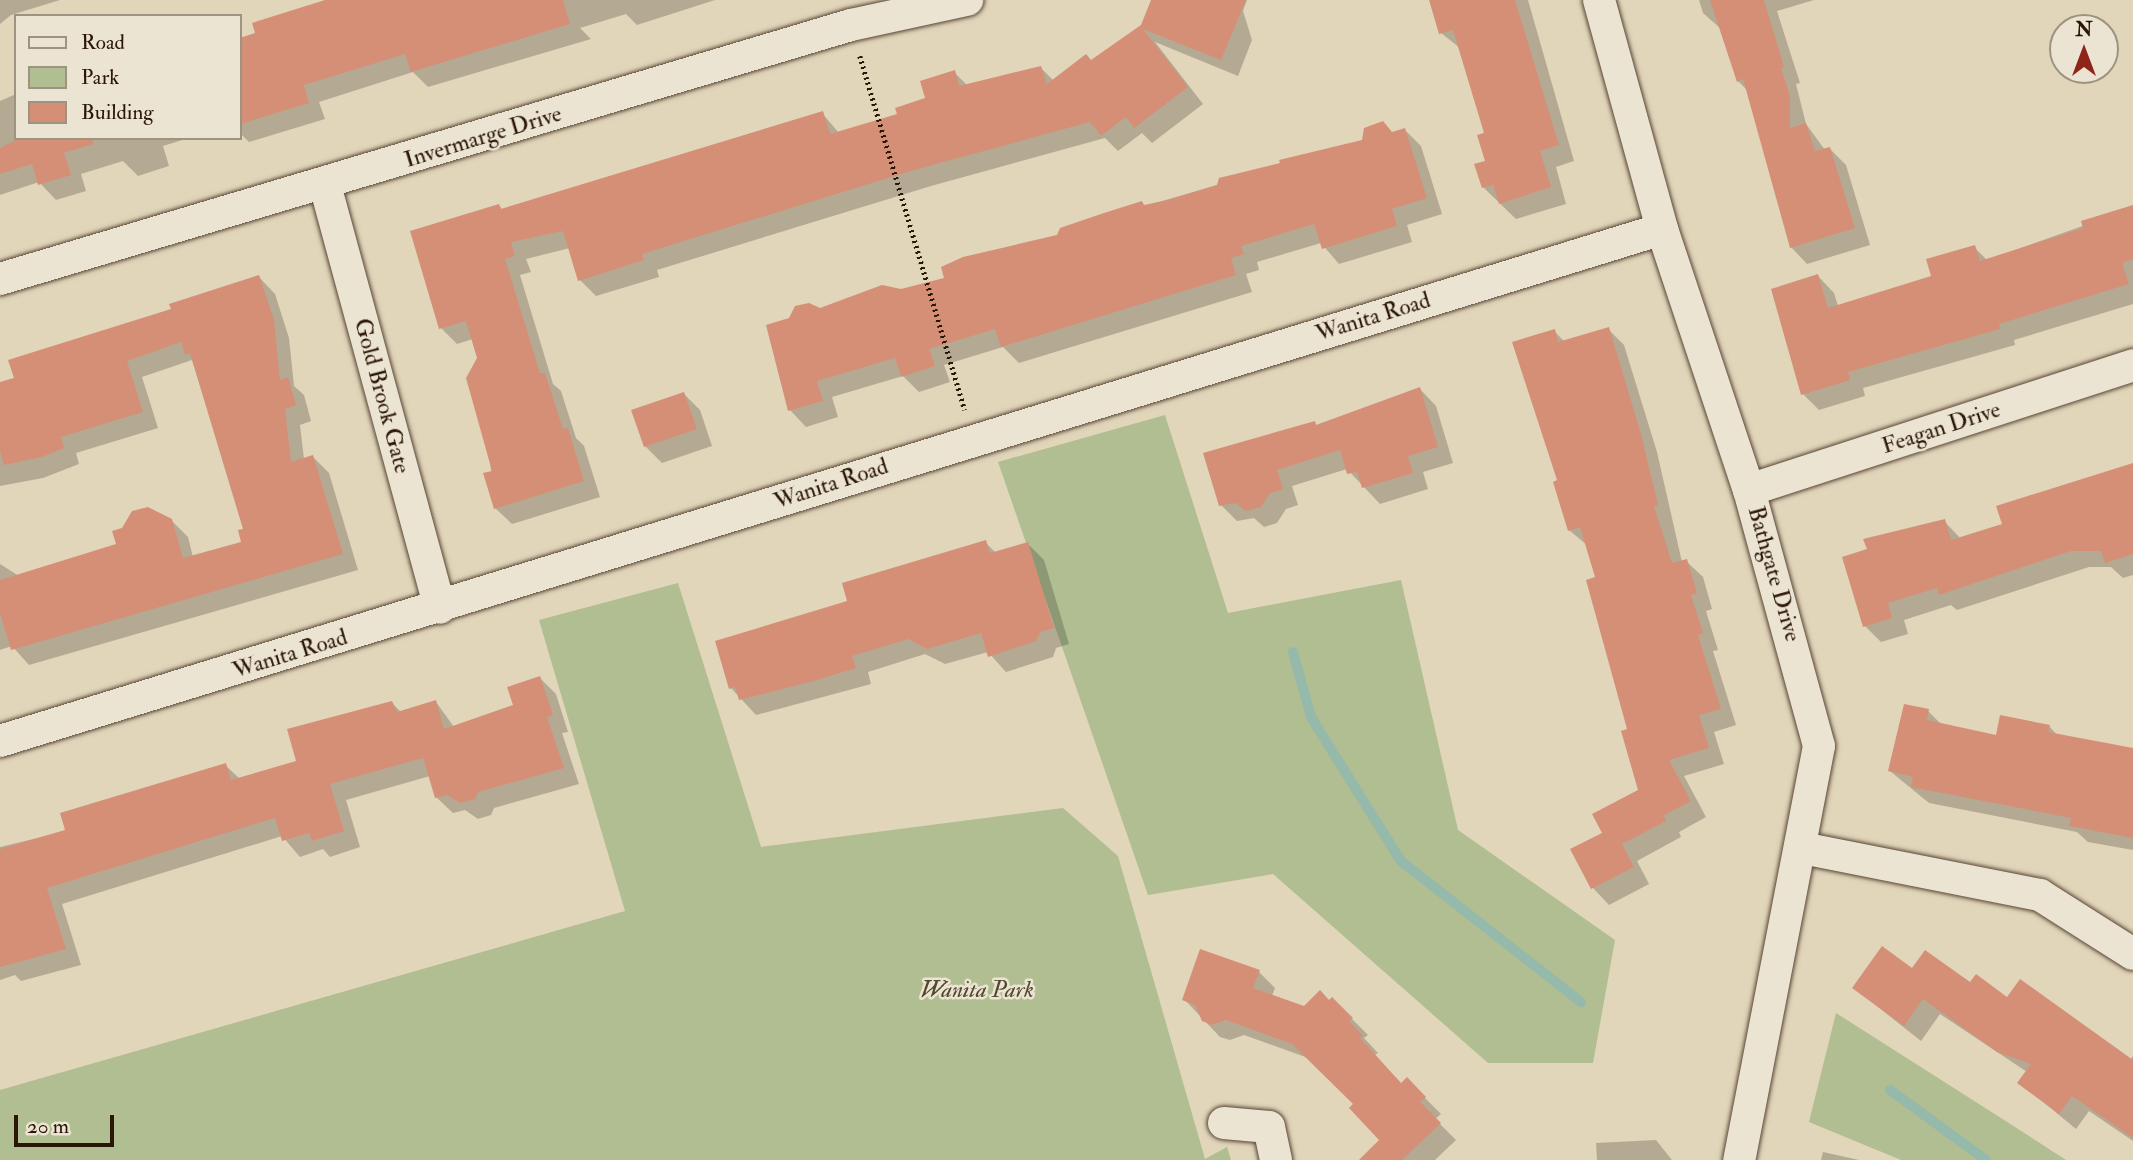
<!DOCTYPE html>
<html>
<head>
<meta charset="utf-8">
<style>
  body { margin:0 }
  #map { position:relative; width:2133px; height:1160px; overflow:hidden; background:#e1d5ba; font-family:"IM FELL Double Pica",serif }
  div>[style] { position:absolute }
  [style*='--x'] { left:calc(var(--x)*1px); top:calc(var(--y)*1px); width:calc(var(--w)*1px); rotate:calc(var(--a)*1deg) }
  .green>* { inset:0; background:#b1be91 }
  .shadow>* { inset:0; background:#0003 }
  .stream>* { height:10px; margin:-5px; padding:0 5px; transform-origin:5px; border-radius:5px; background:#95b9aa }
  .building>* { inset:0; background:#d58f77 }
  .path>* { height:4.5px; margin-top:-2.25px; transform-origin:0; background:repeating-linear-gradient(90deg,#2a1607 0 2px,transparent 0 5.5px) }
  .roads { filter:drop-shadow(0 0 2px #584634) drop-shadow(0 0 2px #584634) }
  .minor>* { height:32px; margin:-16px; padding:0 16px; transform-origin:16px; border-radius:16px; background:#ece4d2 }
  span { translate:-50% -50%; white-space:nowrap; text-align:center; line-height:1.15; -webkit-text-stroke:5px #ece4d2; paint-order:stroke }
  .street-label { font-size:23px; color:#2a1607 }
  .park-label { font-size:23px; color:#524830; font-style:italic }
  .legend { position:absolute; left:14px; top:14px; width:228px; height:126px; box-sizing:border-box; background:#ece4d2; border:2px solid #9e9281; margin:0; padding:9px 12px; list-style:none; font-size:21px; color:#2a1607 }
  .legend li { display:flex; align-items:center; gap:14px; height:35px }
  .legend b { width:35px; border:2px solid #9e9281 }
  .north { position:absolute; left:2049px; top:14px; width:70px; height:70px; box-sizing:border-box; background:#ece4d2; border:2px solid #9e9281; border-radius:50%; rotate:0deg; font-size:19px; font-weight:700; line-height:28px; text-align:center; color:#2a1607 }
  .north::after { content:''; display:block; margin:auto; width:24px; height:32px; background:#8f2418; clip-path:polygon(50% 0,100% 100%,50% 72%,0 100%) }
  .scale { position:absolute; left:14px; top:1115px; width:100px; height:32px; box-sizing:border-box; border:4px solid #2a1607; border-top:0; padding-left:9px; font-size:21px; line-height:24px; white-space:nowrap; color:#2a1607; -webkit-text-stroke:5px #ece4d2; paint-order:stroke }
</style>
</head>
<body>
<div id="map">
  <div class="green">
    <i style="clip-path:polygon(1165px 415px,1228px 613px,1401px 580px,1458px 830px,1615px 940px,1593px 1063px,1488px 1063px,1273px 874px,1148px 895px,998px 462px)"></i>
    <i style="clip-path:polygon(678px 583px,761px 847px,1063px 808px,1118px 856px,1205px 1159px,1227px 1147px,1231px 1160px,0 1160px,0 1090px,625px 911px,539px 620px)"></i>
    <i style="clip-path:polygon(1836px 1013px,2001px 1118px,2066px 1160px,1901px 1160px,1809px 1122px)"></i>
  </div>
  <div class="shadow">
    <i style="clip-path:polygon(0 0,60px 0,11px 15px,0 24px)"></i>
    <i style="clip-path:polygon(353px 0,715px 0,637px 25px,626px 14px,580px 28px,591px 39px,428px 87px,413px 72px,319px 102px,325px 119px,249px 142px,240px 133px,240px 46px,263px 53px)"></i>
    <i style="clip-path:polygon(1152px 0,1247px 0,1243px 11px,1252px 40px,1238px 76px,1155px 42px,1203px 104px,1152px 143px,1142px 133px,1118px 151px,1105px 138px,931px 186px,657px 270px,659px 277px,596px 296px,580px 280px,570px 248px,526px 259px,531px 272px,520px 275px,553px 384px,561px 391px,576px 438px,584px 446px,600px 497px,512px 524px,495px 508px,479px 358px,473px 339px,457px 344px,441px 328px,499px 206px,503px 210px,822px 113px,839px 133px,899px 115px,927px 99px,954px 72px,967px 85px,1041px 68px,1054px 81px,1091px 62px,1142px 26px)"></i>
    <i style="clip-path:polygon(1431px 0,1528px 0,1574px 161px,1556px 167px,1566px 204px,1516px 219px,1484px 188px,1486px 134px,1460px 48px,1441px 33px)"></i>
    <i style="clip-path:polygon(1699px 0,1814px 0,1777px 11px,1800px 83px,1796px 84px,1806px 124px,1825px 150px,1830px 149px,1846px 165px,1870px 245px,1807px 264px,1791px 247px,1747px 90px,1738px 81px,1721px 29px,1703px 13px)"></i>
    <i style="clip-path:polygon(16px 94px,16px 138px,189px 138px,163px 146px,169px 166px,138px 176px,123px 161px,81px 174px,86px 191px,56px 200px,39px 182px,0 195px,0 101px)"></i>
    <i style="clip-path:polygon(1405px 130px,1421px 146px,1442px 214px,1407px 225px,1412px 242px,1339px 264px,1321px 243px,1257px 262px,1259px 270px,1246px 274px,1252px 292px,1019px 363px,1003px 347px,944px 365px,950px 382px,919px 392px,903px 376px,832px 397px,838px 417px,806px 427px,790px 410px,819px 310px,946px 279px,1145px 206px)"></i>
    <i style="clip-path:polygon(2133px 208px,2133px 304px,2014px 340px,2015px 345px,1863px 388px,1865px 396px,1819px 410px,1803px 394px,1818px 276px,1834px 293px,1838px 306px,1933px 277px,1974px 247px,1987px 260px)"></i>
    <i style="clip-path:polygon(259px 277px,275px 294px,289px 338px,294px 386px,304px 395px,311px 421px,300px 425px,304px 459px,313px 457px,329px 473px,358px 570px,29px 665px,12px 646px,0 650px,0 564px,19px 576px,118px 546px,171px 520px,188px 537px,193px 557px,243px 544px,245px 530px,192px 360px,142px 377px,158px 428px,76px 453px,79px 464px,43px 478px,0 486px,0 384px)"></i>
    <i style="clip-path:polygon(1608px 329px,1624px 345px,1657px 452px,1682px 562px,1686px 561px,1703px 577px,1712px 609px,1706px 611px,1718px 650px,1713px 651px,1736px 725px,1714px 732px,1724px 764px,1684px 776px,1706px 817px,1679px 832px,1681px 837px,1637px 861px,1649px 884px,1609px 905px,1593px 888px,1572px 850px,1604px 834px,1640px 790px,1597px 579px,1588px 546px,1569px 530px,1559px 481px,1554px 331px,1565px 342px)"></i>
    <i style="clip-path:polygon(1420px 389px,1436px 406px,1453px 463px,1423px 472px,1428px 489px,1380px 504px,1347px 469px,1292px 486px,1298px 505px,1286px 509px,1277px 523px,1264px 527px,1254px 518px,1237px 521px,1221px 505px,1314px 423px,1318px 426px)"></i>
    <i style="clip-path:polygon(684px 394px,700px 410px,712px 446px,662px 463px,645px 446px)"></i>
    <i style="clip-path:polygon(2133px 465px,2133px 575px,2123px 578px,2111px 567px,2089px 567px,1957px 610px,1951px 605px,1904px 620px,1908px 634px,1881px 642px,1865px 626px,1869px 550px,1866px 540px,1944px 521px,1961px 539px,2004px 525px)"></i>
    <i style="clip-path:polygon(985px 542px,996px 553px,1028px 544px,1044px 560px,1069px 644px,1056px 648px,1053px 657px,1006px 672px,988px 652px,945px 664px,925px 654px,868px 672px,871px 684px,756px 715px,731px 688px,849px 603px)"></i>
    <i style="clip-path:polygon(540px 678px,556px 694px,568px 732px,562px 733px,579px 784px,494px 808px,491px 815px,478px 819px,465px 810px,453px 813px,436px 797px,430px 776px,346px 800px,360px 847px,330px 857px,323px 849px,300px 857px,282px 836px,62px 904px,81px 965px,21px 981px,15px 975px,0 980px,0 847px,67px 831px,225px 765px,240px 779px,298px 762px,392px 703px,401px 712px,436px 702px,454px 727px,516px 707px)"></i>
    <i style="clip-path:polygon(1928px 711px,1943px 726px,1997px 738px,2049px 726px,2058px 736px,2133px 750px,2133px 850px,2088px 842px,2077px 832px,1929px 803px,1890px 771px)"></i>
    <i style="clip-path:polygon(1912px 970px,1970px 984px,2130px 1060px,2133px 1056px,2133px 1141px,2089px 1111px,2076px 1129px,2020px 1083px,2027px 1072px,1940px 1014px,1921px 1041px,1854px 988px)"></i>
    <i style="clip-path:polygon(1259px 972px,1275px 988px,1272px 996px,1305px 1008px,1332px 999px,1368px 1035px,1364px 1038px,1378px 1053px,1375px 1055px,1402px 1085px,1407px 1080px,1441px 1114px,1435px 1119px,1456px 1140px,1435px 1160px,1374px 1160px,1382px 1140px,1355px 1104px,1311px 1059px,1244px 1035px,1230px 1040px,1220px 1037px,1184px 999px)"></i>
    <i style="clip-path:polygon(1656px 1140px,1672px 1160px,1597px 1160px,1596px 1143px)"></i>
    <i style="clip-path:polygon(1823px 1152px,1859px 1160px,1821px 1160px)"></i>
  </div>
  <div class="stream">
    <i style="--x:1293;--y:652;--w:67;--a:74.5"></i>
    <i style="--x:1311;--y:717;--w:170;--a:58"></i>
    <i style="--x:1401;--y:861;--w:229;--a:38.1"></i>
    <i style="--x:1890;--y:1090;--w:119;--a:36.1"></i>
  </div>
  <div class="building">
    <i style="clip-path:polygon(325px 0,563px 0,570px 24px,411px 72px,405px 54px,304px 85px,309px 103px,240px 124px,240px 38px,255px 33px,252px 23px)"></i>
    <i style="clip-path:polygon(1151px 0,1246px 0,1221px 60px,1143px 29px,1188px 87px,1134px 128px,1126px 117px,1101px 136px,1090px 122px,914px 170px,642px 254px,644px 260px,578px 281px,563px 231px,511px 242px,515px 256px,505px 259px,540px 373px,545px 373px,563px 429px,568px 428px,584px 481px,494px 509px,483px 473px,492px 471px,466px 378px,477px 358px,466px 321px,439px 329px,410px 231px,499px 204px,501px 209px,823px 111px,830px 134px,897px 114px,895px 108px,925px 98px,920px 81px,955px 70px,959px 86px,1041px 66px,1047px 84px,1086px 54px,1091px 60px,1141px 25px)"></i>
    <i style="clip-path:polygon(1429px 0,1515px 0,1559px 145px,1540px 151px,1551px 187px,1499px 204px,1493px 185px,1482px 188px,1474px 164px,1485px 161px,1477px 135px,1484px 133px,1453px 30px,1439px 34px)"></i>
    <i style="clip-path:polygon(1710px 0,1764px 0,1784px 67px,1781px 68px,1790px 96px,1790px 128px,1806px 123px,1815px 151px,1830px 147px,1855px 228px,1790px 248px,1743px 79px,1737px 82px)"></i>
    <i style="clip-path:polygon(1383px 121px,1392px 132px,1405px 128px,1427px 198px,1392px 209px,1397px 226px,1322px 249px,1314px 224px,1241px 246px,1244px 254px,1231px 258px,1236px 275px,1001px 347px,995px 329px,929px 349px,935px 366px,901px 377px,895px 358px,817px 381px,823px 401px,788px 411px,766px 325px,789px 318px,795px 306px,809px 303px,820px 308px,882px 285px,901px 289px,944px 278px,941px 267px,963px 257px,1057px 235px,1060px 228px,1104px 213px,1142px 201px,1144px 205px,1168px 200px,1217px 185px,1219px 178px,1280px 163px,1279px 160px,1362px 140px,1364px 128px)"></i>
    <i style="clip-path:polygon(20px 138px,92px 138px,93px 144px,64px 153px,71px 175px,38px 185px,32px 164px,0 174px,0 148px)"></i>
    <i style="clip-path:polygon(2133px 205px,2133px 259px,2122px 263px,2129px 284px,1999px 324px,2000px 329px,1848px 372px,1850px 380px,1801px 395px,1771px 289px,1818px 274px,1828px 308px,1931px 276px,1926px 259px,1975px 245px,1980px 261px,2083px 228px,2081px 221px)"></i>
    <i style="clip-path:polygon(259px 275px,274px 320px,280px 380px,288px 377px,296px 405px,285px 409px,291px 462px,313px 455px,343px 554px,11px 650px,0 613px,0 580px,116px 544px,112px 531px,122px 528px,132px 511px,148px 507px,172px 519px,183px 558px,241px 542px,238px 530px,243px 529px,190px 353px,185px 355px,181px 342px,127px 361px,143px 412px,61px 437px,64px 448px,42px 457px,4px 465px,0 451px,0 382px,14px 378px,8px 360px,171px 309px,169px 304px)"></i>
    <i style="clip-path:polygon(1609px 327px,1641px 434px,1658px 505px,1654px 506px,1672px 563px,1687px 559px,1697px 593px,1691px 595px,1703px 633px,1698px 635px,1721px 709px,1699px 715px,1709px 748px,1669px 760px,1691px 801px,1664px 815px,1666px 821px,1622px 844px,1634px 867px,1591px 889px,1570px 849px,1602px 833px,1592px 814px,1638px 790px,1621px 731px,1627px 729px,1586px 580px,1595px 577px,1580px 527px,1568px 531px,1553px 482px,1557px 480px,1512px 342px,1555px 329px,1558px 342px)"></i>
    <i style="clip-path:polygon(1420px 387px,1438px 447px,1408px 456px,1413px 473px,1362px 488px,1357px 472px,1347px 474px,1340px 450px,1277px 470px,1283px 489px,1270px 493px,1261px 507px,1246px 511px,1236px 503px,1219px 506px,1203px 453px,1315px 421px,1316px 425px)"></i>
    <i style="clip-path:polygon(684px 392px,697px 429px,644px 447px,631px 410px)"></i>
    <i style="clip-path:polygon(2133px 463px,2133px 554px,2105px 563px,2101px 551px,2071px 551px,1939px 595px,1937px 588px,1888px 603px,1892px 618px,1863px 627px,1842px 557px,1867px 549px,1863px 539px,1945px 519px,1951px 540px,2002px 524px,1996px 506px)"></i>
    <i style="clip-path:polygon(986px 540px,990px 553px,1028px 542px,1054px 628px,1040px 632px,1036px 641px,988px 657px,981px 633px,927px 649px,908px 639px,852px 656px,856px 668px,814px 681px,739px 700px,735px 687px,729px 689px,715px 641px,847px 601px,842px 583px)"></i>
    <i style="clip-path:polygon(540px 676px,553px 715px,547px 717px,564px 768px,478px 792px,475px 799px,460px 803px,447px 795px,435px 798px,423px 758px,330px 784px,344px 831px,312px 841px,309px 833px,282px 841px,275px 818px,47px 888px,66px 949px,0 967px,0 849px,65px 830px,60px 813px,226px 763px,231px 780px,296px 761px,287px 729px,392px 701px,397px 712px,436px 700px,444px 729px,513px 705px,507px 687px)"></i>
    <i style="clip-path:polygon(1904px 704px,1929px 709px,1927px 720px,1996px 735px,2000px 715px,2050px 725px,2048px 732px,2133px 748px,2133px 838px,2069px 826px,2071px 818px,1911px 787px,1913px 777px,1888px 771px)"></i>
    <i style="clip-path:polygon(1882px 946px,1912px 968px,1925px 950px,1970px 982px,1976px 974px,2007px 997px,2020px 979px,2133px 1060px,2133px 1138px,2072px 1096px,2059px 1114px,2017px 1083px,2031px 1064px,1997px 1052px,1923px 999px,1904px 1026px,1852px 988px)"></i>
    <i style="clip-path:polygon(1200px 949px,1260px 970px,1253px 988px,1304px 1006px,1320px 990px,1329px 1000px,1332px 997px,1353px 1018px,1349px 1021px,1363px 1036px,1360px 1038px,1401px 1083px,1407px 1077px,1426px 1097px,1420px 1102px,1441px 1123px,1402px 1160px,1359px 1160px,1379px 1140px,1349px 1108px,1353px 1104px,1292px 1044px,1226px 1020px,1212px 1025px,1202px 1021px,1195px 1005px,1182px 1000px)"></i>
  </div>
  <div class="path">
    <i style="--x:860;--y:56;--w:369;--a:73.5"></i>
  </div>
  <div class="roads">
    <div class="minor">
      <i style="--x:1599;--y:0;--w:238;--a:74.6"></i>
      <i style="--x:1662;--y:229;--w:275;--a:71.6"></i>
      <i style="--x:1749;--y:490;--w:265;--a:74.7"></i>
      <i style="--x:1819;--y:746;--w:422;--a:100.9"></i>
      <i style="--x:325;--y:185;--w:438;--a:74.8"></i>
      <i style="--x:0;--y:279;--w:888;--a:-16.62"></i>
      <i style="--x:851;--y:25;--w:119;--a:-12.2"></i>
      <i style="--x:1749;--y:490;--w:404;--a:-18"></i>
      <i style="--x:0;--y:741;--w:1739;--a:-17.12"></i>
      <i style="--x:1802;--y:848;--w:243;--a:11.2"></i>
      <i style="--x:2040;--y:895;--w:110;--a:32.4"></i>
      <i style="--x:1224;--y:1123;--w:45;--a:5.1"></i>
      <i style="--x:1269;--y:1127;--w:34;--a:78"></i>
    </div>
  </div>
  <div class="street-label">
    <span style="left:483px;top:137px;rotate:-17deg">Invermarge Drive</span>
    <span style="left:1373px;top:317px;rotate:-17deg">Wanita Road</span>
    <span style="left:382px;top:396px;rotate:75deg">Gold Brook Gate</span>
    <span style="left:1941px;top:428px;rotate:-18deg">Feagan Drive</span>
    <span style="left:831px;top:484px;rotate:-18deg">Wanita Road</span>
    <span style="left:1774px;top:574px;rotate:74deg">Bathgate Drive</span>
    <span style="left:290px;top:654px;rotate:-17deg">Wanita Road</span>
  </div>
  <div class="park-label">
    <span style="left:977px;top:990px">Wanita Park</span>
  </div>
  <ul class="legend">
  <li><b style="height:9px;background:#ece4d2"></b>Road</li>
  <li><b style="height:19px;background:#b1be91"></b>Park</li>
  <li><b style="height:19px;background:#d58f77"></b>Building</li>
  </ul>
  <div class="north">N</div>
  <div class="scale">20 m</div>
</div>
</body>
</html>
